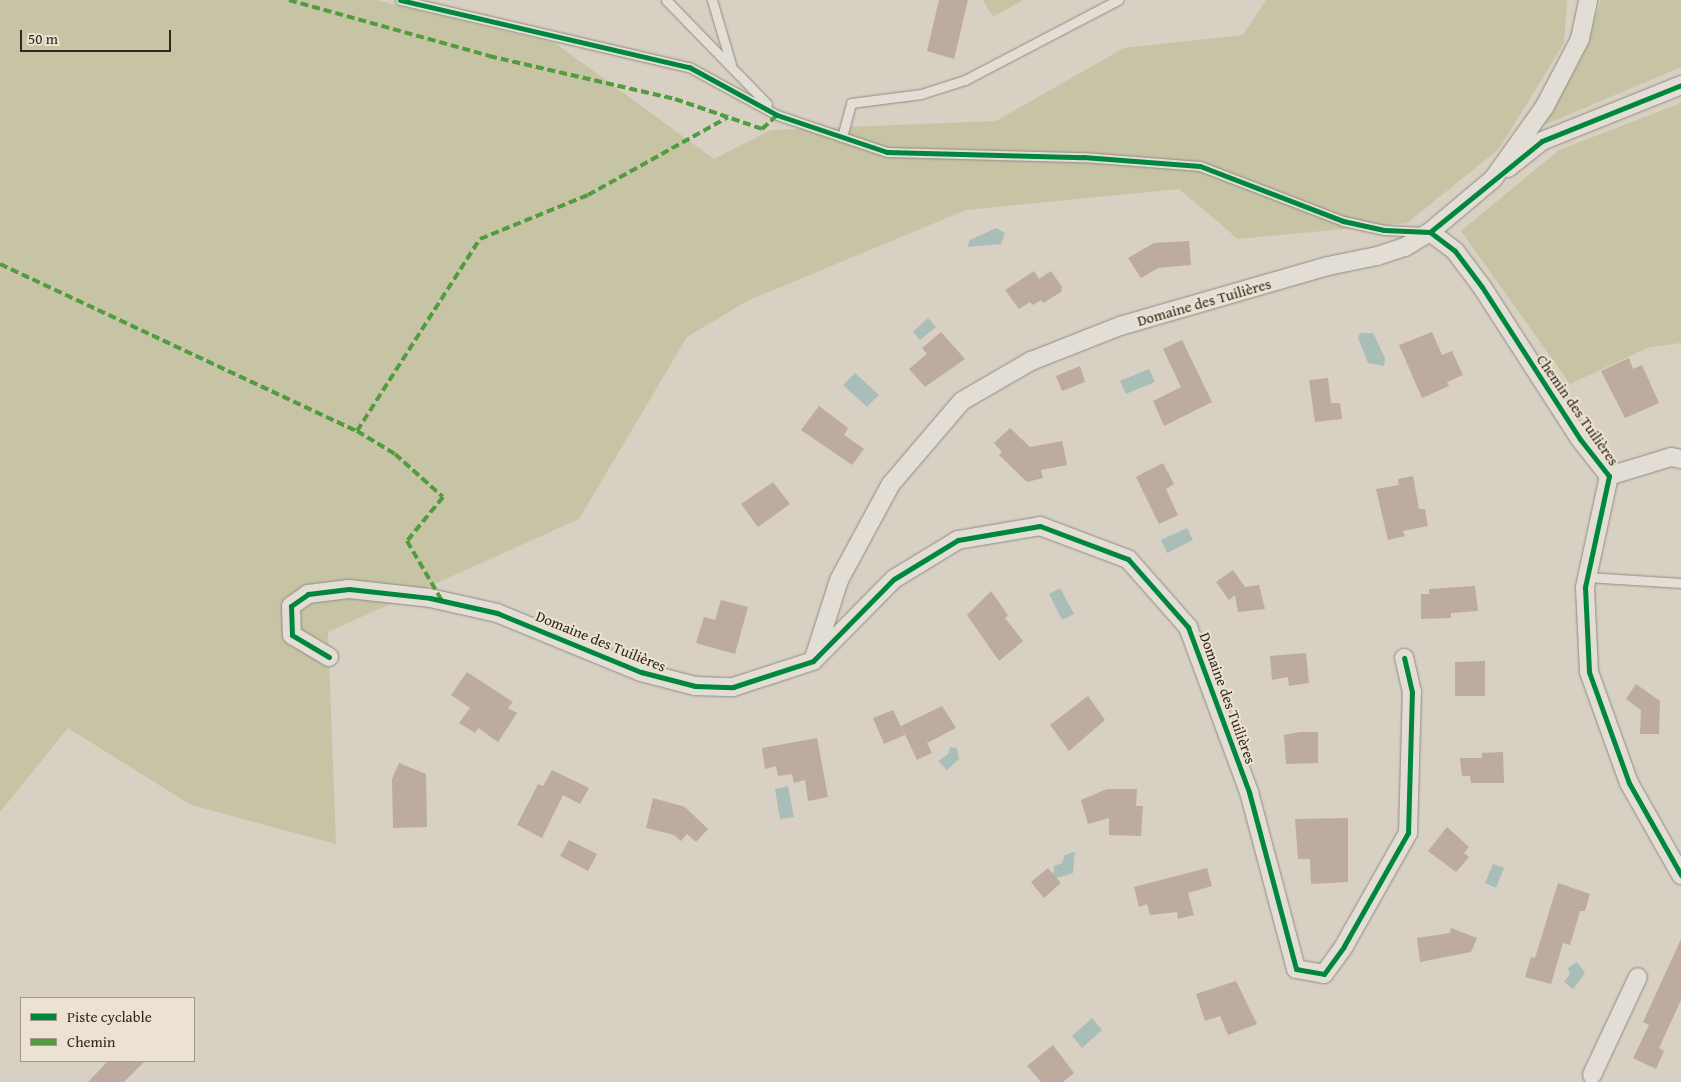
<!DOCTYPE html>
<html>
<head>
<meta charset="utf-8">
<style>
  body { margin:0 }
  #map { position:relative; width:1681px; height:1082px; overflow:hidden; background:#d8d0c2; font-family:"Gentium Book Plus",serif }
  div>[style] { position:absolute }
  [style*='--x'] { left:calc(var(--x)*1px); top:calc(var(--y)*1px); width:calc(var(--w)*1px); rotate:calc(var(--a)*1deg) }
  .green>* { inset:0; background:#c6c4a4 }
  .water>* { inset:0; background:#a9beb8 }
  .building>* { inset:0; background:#bcab9e }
  .roads { filter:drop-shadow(0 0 1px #908b82) drop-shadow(0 0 1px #908b82) }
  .lane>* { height:9px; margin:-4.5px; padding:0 4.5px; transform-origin:4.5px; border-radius:4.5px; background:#e2ded6 }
  .street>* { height:18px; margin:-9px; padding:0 9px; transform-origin:9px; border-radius:9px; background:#e2ded6 }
  .quiet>* { height:4px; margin-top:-2px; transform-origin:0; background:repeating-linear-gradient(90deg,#509c3f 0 8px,transparent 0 12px) }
  .cycleway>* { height:5px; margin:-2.5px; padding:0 2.5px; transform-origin:2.5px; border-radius:2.5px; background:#00873e }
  span { translate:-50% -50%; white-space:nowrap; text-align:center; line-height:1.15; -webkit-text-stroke:4px #ece2d2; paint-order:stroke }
  .street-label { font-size:15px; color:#32271f }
  .legend { position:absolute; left:20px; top:997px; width:175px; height:65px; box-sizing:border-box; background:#ece2d2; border:1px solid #a2978a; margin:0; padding:6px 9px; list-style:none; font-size:15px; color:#32271f }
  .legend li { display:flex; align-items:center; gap:10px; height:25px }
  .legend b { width:25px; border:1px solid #a2978a }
  .scale { position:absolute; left:20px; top:30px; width:151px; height:22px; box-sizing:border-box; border:2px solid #32271f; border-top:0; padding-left:6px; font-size:15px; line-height:18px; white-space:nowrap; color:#32271f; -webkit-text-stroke:4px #ece2d2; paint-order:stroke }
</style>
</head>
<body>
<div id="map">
  <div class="green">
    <i style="clip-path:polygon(0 0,376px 0,555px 43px,714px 159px,771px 130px,996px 121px,1124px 48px,1243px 35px,1266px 0,1567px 0,1564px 43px,1499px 149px,1407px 223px,1238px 239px,1179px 189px,966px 210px,747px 301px,687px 337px,579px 519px,328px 632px,336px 844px,191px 805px,68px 728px,0 812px)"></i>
    <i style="clip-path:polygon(983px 0,1023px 0,993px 17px)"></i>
    <i style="clip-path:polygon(1601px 0,1681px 0,1681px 67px,1542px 126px,1580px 60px)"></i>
    <i style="clip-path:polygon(1681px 103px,1681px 343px,1650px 347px,1570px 384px,1461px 231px,1559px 150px)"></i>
  </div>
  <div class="water">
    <i style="clip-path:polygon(996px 228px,1005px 233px,1001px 244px,967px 247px,970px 240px)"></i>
    <i style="clip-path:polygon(928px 318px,936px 327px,920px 340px,913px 332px)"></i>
    <i style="clip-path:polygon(1360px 333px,1373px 333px,1385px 358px,1384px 366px,1368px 363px,1358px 338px)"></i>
    <i style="clip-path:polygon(1149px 369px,1155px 382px,1126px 394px,1120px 381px)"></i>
    <i style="clip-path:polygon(855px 373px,879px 395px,867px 407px,843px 385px)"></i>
    <i style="clip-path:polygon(1187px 528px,1193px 540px,1167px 553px,1161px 540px)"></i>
    <i style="clip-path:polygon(1060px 588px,1074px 614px,1062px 620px,1049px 594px)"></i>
    <i style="clip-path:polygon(950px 747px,957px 748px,959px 759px,947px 770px,938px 761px,948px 754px)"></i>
    <i style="clip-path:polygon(788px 786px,794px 817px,780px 819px,775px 789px)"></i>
    <i style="clip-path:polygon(1075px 852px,1073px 873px,1053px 879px,1054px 866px,1062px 863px,1065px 855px)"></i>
    <i style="clip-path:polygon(1493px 864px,1504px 868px,1496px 888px,1485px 883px)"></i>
    <i style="clip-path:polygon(1577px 962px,1585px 973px,1573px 989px,1564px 982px,1570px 974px,1568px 968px)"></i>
    <i style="clip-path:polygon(1092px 1018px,1102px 1030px,1082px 1048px,1072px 1036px)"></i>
  </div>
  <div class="building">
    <i style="clip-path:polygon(939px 0,968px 0,954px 59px,927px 51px)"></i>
    <i style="clip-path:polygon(1189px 241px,1191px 265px,1158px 268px,1141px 278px,1128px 258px,1154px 243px)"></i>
    <i style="clip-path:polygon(1034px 271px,1039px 279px,1051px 271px,1062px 287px,1061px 292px,1043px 303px,1041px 300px,1033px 305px,1030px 302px,1019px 309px,1005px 290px)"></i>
    <i style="clip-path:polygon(941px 332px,965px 359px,925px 387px,909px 369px,927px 354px,922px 348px)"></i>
    <i style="clip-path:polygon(1432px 332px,1442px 355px,1452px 351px,1463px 375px,1447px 382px,1449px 386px,1422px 398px,1399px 345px)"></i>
    <i style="clip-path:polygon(1182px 340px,1212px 402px,1164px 426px,1153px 401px,1181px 387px,1163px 349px)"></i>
    <i style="clip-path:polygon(1629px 358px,1633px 369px,1642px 365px,1659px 403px,1625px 418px,1601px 371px)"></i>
    <i style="clip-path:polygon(1080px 366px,1085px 382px,1062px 391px,1056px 376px)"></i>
    <i style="clip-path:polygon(1328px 378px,1331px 403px,1340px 403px,1342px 419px,1315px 422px,1309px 380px)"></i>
    <i style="clip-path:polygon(819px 406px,848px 428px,844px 435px,864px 449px,852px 465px,801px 430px)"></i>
    <i style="clip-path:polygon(1010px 428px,1030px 447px,1062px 441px,1067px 465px,1041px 470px,1043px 478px,1027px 482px,999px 455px,1002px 452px,994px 443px)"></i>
    <i style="clip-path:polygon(1163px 463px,1174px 484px,1166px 489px,1178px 515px,1159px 524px,1136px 477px)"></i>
    <i style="clip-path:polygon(1413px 476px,1419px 509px,1425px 509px,1428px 526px,1403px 531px,1405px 536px,1388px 540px,1376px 489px,1399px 485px,1398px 479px)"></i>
    <i style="clip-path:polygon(773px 482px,790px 504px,758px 527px,741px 504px)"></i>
    <i style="clip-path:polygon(1233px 570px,1245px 587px,1259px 585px,1265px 609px,1238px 612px,1235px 595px,1229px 600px,1216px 582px)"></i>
    <i style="clip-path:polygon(1475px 586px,1478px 611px,1451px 613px,1451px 618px,1421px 619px,1421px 594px,1429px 594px,1429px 589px)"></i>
    <i style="clip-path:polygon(991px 591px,1008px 615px,1005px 618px,1023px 641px,999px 661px,967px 615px)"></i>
    <i style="clip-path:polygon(721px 600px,748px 607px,735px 654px,696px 643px,704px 617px,715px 620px)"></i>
    <i style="clip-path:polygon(1306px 653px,1309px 683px,1289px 686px,1288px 677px,1272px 680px,1270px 656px)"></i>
    <i style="clip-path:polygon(1485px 661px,1485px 696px,1455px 696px,1455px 662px)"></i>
    <i style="clip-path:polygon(467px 672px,513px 702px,508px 708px,517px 713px,498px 742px,478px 728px,475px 733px,459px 723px,470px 708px,451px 695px)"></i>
    <i style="clip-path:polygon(1636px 684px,1660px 701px,1659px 734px,1640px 734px,1641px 710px,1626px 699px)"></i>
    <i style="clip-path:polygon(1088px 696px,1105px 720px,1069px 751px,1050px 725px)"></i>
    <i style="clip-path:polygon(942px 706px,956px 728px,927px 743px,932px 753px,917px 760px,901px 726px)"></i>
    <i style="clip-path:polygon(893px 710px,905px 735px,884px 744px,873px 718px)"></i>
    <i style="clip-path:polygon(1300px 732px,1318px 732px,1318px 763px,1286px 764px,1284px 735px)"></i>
    <i style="clip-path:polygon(817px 738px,828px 797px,808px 801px,805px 780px,794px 783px,792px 774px,778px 776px,776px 766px,765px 769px,762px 748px)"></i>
    <i style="clip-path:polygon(1503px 752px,1504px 783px,1471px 783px,1470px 776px,1462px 776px,1460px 758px,1482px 758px,1482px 753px)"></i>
    <i style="clip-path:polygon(399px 763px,426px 774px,427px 827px,393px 828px,392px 779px)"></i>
    <i style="clip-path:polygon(552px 770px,589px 788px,580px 804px,563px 795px,542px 838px,517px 825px,538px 784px,543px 786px)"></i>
    <i style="clip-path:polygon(1107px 789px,1137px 789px,1136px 806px,1143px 806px,1141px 836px,1109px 835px,1109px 818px,1088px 824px,1081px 800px)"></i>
    <i style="clip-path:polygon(653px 798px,685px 807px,708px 829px,696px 842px,687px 834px,681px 841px,674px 835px,646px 828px)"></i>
    <i style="clip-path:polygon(1348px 818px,1348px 882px,1311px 884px,1310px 859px,1298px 859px,1295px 819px)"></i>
    <i style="clip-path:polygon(1447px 827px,1469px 847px,1464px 853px,1469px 857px,1456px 872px,1428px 851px)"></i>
    <i style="clip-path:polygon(569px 840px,597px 854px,588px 871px,560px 856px)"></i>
    <i style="clip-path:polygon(1048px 868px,1061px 883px,1044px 898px,1031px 882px)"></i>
    <i style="clip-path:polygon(1207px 868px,1212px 886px,1188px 893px,1194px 915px,1178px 919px,1177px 912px,1150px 915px,1147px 904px,1139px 907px,1134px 887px)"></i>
    <i style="clip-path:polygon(1558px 883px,1590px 894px,1585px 911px,1580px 911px,1570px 945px,1563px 943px,1551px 984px,1525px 977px,1531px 957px,1535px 958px)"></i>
    <i style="clip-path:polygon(1451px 928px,1477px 938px,1471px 952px,1420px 962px,1417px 938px,1450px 933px)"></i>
    <i style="clip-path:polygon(1681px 939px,1681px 1000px,1659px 1048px,1664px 1051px,1656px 1069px,1633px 1058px,1649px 1025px,1643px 1022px)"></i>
    <i style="clip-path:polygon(1236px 981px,1257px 1024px,1228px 1035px,1220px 1016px,1205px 1021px,1196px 994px)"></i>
    <i style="clip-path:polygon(1053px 1045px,1074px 1073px,1063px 1082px,1041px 1082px,1027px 1066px)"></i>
    <i style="clip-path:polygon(108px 1061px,145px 1061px,124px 1082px,88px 1082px)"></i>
  </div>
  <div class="roads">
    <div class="lane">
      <i style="--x:400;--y:0;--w:297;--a:13.1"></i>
      <i style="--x:689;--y:67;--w:100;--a:28.6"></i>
      <i style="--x:777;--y:115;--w:116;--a:18.6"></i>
      <i style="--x:887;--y:152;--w:196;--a:1.5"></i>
      <i style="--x:1083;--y:157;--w:117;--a:4.4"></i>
      <i style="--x:1200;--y:166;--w:153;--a:21"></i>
      <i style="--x:1343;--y:221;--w:42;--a:12.4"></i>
      <i style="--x:1384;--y:230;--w:40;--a:2.9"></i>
      <i style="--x:666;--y:0;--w:145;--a:45.8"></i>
      <i style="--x:712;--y:0;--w:67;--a:73.5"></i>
      <i style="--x:842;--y:137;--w:35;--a:-75"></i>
      <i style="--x:851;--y:103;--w:71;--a:-7.3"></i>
      <i style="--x:921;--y:94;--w:46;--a:-17.7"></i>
      <i style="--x:965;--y:80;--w:173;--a:-27.6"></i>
      <i style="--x:1587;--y:577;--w:94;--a:3.7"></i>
    </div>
    <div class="street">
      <i style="--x:1508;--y:168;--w:43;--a:-38.5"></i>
      <i style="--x:1542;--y:141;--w:150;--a:-21.9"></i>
      <i style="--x:1430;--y:232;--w:31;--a:37"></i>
      <i style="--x:1455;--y:251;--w:45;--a:53.1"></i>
      <i style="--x:1482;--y:287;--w:181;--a:57.2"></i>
      <i style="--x:1580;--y:439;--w:47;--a:51.9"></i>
      <i style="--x:1609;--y:476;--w:114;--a:102.2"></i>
      <i style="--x:1585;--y:587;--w:85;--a:87.3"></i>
      <i style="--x:1589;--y:672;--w:118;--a:70.2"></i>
      <i style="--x:1629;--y:783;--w:106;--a:60.5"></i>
      <i style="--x:1609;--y:476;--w:65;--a:-17"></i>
      <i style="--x:1671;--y:457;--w:10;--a:11"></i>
      <i style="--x:329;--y:657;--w:43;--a:-149.3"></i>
      <i style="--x:292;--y:635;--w:29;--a:-92"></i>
      <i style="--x:291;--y:606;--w:21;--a:-35"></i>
      <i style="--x:308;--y:594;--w:41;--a:-7"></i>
      <i style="--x:349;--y:589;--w:81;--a:6.3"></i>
      <i style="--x:430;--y:598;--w:69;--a:12.6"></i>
      <i style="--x:497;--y:613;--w:156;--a:22.3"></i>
      <i style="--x:641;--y:672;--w:56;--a:14.5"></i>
      <i style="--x:695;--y:686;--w:38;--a:2"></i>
      <i style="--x:733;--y:687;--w:84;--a:-18"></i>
      <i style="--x:813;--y:661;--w:115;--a:-45.4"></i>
      <i style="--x:894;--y:579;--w:75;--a:-31.4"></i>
      <i style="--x:958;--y:540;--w:83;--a:-9.7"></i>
      <i style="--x:1040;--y:526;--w:94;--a:20.6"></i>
      <i style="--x:1128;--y:559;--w:91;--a:48.6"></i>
      <i style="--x:1188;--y:627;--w:176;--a:69.7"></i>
      <i style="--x:1249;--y:792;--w:183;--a:75.1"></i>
      <i style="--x:1296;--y:969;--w:28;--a:10"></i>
      <i style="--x:1324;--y:974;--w:34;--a:-54"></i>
      <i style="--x:1344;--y:946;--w:130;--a:-60.5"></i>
      <i style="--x:1408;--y:833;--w:141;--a:-88.4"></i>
      <i style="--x:1412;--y:692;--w:35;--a:-103"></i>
      <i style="--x:814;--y:658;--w:82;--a:-72.2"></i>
      <i style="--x:839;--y:580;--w:109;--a:-61.6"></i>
      <i style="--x:891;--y:484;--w:109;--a:-49.5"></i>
      <i style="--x:962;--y:401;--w:80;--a:-30.1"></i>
      <i style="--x:1031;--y:361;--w:96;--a:-21.5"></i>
      <i style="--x:1120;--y:326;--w:216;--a:-16.1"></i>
      <i style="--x:1328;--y:266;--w:50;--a:-11.5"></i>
      <i style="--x:1377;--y:256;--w:29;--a:-18"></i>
      <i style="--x:1405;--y:247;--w:29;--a:-31"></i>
      <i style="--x:1430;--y:232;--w:82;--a:-40.1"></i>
      <i style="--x:1493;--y:179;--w:90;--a:-54.5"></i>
      <i style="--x:1545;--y:106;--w:76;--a:-62.4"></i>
      <i style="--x:1580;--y:39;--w:40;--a:-78"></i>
      <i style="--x:1592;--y:1075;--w:108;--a:-64.9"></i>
    </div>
  </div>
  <div class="quiet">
    <i style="--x:289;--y:0;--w:208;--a:15.6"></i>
    <i style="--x:489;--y:56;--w:191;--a:13"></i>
    <i style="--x:675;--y:99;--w:92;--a:19"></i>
    <i style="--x:762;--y:129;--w:21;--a:-43"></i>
    <i style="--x:0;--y:264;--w:394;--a:25.1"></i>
    <i style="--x:357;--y:431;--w:228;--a:-57.4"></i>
    <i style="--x:480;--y:239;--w:117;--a:-22.2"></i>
    <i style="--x:588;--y:195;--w:160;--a:-29.1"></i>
    <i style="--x:357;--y:431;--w:44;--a:31.2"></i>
    <i style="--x:395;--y:454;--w:64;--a:41.9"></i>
    <i style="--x:443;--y:497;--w:57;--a:129.3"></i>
    <i style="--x:407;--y:541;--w:69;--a:59.7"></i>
  </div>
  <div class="cycleway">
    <i style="--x:400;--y:0;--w:297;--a:13.1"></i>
    <i style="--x:689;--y:67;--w:100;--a:28.6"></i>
    <i style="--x:777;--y:115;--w:116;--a:18.6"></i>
    <i style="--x:887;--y:152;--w:196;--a:1.5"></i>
    <i style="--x:1083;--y:157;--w:117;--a:4.4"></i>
    <i style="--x:1200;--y:166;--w:153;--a:21"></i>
    <i style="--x:1343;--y:221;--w:42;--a:12.4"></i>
    <i style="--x:1384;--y:230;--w:46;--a:2.5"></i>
    <i style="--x:1430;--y:232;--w:31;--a:37"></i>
    <i style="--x:1455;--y:251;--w:45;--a:53.1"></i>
    <i style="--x:1482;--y:287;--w:181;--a:57.2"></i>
    <i style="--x:1580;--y:439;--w:47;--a:51.9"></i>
    <i style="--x:1609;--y:476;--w:114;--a:102.2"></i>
    <i style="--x:1585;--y:587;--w:85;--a:87.3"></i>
    <i style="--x:1589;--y:672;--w:118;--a:70.2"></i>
    <i style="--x:1629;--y:783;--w:106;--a:60.5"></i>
    <i style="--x:1430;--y:232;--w:144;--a:-39.1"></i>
    <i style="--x:1542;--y:141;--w:150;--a:-21.9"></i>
    <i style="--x:329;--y:657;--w:43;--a:-149.3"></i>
    <i style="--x:292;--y:635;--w:29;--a:-92"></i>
    <i style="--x:291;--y:606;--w:21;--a:-35"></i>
    <i style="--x:308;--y:594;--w:41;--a:-7"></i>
    <i style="--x:349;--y:589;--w:81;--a:6.3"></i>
    <i style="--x:430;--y:598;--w:69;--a:12.6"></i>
    <i style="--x:497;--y:613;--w:156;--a:22.3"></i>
    <i style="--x:641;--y:672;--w:56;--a:14.5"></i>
    <i style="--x:695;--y:686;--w:38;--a:2"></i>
    <i style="--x:733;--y:687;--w:84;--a:-18"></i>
    <i style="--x:813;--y:661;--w:115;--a:-45.4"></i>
    <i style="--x:894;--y:579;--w:75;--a:-31.4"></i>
    <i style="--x:958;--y:540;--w:83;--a:-9.7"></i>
    <i style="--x:1040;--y:526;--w:94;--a:20.6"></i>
    <i style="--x:1128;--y:559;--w:91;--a:48.6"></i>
    <i style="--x:1188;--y:627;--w:176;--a:69.7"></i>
    <i style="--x:1249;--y:792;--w:183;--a:75.1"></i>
    <i style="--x:1296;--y:969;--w:28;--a:10"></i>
    <i style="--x:1324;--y:974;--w:34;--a:-54"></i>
    <i style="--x:1344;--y:946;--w:130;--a:-60.5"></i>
    <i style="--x:1408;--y:833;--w:141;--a:-88.4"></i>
    <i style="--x:1412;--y:692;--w:35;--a:-103"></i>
  </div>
  <div class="street-label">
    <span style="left:1204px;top:302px;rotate:-16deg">Domaine des Tuilières</span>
    <span style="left:1578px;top:410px;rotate:55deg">Chemin des Tuilières</span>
    <span style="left:601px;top:641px;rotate:22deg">Domaine des Tuilières</span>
    <span style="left:1228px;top:698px;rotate:70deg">Domaine des Tuilières</span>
  </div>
  <ul class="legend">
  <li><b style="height:6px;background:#00873e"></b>Piste cyclable</li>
  <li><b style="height:6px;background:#509c3f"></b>Chemin</li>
  </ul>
  <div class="scale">50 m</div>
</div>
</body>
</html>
